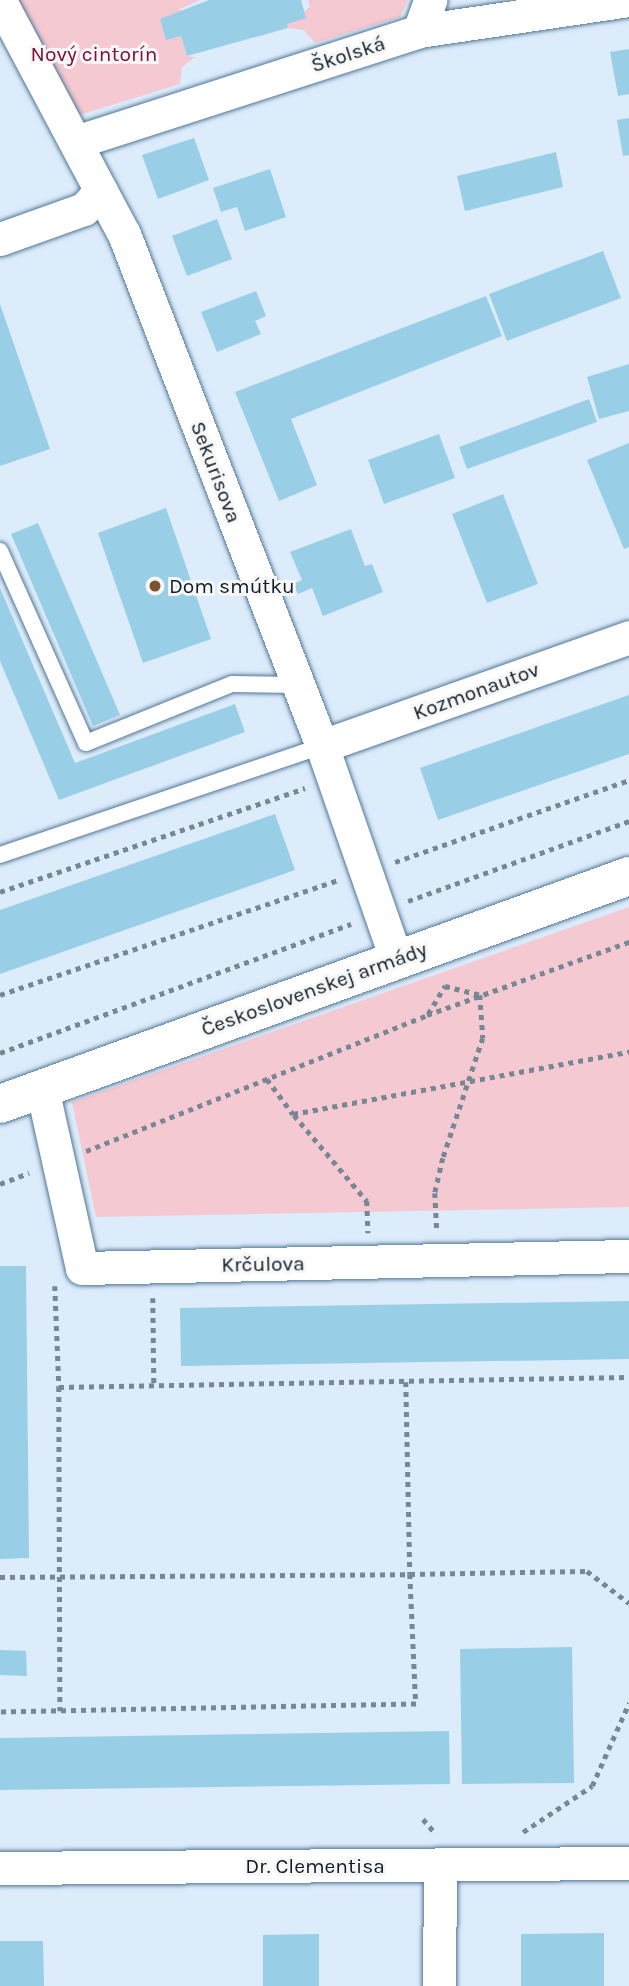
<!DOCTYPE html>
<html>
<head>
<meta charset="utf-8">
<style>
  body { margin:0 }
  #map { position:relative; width:629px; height:1986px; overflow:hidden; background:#dcecfb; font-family:Karla,sans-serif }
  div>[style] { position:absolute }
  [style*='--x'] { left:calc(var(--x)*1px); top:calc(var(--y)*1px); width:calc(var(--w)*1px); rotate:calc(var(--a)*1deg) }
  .green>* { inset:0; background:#f4c9d1 }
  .building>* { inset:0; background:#99cfe6 }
  .path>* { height:4.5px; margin-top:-2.25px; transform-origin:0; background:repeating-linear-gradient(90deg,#778794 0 5px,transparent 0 10px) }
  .roads { filter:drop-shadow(0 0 2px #527796) drop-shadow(0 0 2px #527796) }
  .lane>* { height:16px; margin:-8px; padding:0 8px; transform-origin:8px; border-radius:8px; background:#fff }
  .street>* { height:33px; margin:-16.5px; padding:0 16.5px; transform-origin:16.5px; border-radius:16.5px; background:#fff }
  .primary>* { height:38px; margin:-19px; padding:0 19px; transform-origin:19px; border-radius:19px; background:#fff }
  .dots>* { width:19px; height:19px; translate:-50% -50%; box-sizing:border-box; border:4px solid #f7f7f7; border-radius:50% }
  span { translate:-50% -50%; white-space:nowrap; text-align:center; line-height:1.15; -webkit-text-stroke:6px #f7f7f7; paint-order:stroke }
  .park-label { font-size:21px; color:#840c3b }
  .street-label { font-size:21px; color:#0d1c28 }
  .poi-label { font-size:21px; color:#0d1c28 }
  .left { translate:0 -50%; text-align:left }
</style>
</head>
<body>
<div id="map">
  <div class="green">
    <i style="clip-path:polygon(5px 0,200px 0,180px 9px,181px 36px,187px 56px,195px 57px,182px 67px,180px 84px,66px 119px)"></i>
    <i style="clip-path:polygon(308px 0,408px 0,400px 17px,315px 43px,304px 30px,288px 28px,287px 24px,310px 7px)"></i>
    <i style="clip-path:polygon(629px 907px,629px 1207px,96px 1217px,72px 1102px)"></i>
  </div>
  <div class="building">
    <i style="clip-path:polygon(209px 0,301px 0,306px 18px,287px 24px,288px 28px,187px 56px,181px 36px,166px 40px,160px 19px)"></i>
    <i style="clip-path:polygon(629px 49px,629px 94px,618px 96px,610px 52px)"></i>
    <i style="clip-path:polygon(629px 118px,629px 155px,623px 156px,617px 120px)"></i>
    <i style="clip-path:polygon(194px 138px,209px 180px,158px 199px,142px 155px)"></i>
    <i style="clip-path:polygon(556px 152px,563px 187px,465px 211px,457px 176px)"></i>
    <i style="clip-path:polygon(270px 169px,286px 217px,245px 231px,237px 207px,221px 212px,213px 188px)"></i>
    <i style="clip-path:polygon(217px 219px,232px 259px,187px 276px,172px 236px)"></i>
    <i style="clip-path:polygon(603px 251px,621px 298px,507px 341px,489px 294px)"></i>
    <i style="clip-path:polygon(256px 291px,266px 316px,255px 321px,261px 334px,217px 352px,201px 312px)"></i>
    <i style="clip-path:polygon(486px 296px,502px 336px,291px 419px,317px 485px,279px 501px,235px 392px)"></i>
    <i style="clip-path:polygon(0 304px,50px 449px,0 466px)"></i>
    <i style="clip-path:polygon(629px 364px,629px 411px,599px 419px,587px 377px)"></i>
    <i style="clip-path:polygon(589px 399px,597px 422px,467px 469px,459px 447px)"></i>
    <i style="clip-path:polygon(439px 434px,455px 478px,384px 504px,368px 460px)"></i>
    <i style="clip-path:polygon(629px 443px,629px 547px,624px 549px,587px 460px)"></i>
    <i style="clip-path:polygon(503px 494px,538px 584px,487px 603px,452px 514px)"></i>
    <i style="clip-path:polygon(166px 508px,211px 639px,143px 663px,98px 533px)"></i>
    <i style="clip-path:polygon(38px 523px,120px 715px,93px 726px,11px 534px)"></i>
    <i style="clip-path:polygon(351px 529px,365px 566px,372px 564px,383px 592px,323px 616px,312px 588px,298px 594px,293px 584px,302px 580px,290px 552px)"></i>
    <i style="clip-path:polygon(0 588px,75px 763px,235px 704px,245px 732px,59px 800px,0 661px)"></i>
    <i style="clip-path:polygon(629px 695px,629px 754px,438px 820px,420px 768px)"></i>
    <i style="clip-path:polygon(275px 814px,295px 870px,0 974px,0 910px)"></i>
    <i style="clip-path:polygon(0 1266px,26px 1266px,29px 1558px,0 1559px)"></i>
    <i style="clip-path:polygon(629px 1301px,629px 1359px,181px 1366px,180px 1308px)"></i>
    <i style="clip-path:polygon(572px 1647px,574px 1783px,462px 1784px,460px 1649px)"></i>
    <i style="clip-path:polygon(0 1650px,26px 1651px,27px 1676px,0 1675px)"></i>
    <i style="clip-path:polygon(449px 1731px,450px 1784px,0 1790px,0 1738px)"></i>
    <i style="clip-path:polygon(604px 1933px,604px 1986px,521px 1986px,521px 1934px)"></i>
    <i style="clip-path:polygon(319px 1934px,319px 1986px,263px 1986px,263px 1935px)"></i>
    <i style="clip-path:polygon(0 1941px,43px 1941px,44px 1986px,0 1986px)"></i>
  </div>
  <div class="path">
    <i style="--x:395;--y:862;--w:248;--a:-19.3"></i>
    <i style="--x:0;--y:892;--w:322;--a:-18.8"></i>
    <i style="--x:408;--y:901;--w:235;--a:-19.9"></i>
    <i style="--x:0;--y:995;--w:356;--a:-18.8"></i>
    <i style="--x:428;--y:1014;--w:33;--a:-59"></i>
    <i style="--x:445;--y:986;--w:36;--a:14"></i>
    <i style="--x:480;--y:995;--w:43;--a:86"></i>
    <i style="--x:483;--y:1038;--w:126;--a:108.4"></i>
    <i style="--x:443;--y:1158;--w:36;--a:103"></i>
    <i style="--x:435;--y:1193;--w:38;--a:87"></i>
    <i style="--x:0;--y:1053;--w:374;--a:-20.2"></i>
    <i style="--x:267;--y:1079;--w:44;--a:53.4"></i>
    <i style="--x:293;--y:1114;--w:342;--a:-10.5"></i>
    <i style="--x:294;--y:1115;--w:113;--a:49.7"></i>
    <i style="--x:367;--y:1201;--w:32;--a:88"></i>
    <i style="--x:86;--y:1151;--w:367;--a:-21.7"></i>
    <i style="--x:427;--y:1015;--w:215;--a:-19.9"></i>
    <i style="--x:0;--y:1184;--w:31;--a:-21"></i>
    <i style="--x:55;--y:1286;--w:101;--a:87.7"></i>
    <i style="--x:59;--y:1387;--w:570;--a:-1.01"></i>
    <i style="--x:153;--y:1298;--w:88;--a:89.3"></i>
    <i style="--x:406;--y:1382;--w:192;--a:88.8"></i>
    <i style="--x:410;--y:1574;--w:177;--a:-1"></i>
    <i style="--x:587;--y:1571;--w:53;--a:37.3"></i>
    <i style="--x:59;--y:1387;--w:324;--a:89.8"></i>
    <i style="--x:0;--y:1577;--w:410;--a:-0.4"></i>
    <i style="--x:410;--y:1574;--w:130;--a:87.4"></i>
    <i style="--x:416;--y:1704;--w:416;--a:178.9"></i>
    <i style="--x:423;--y:1819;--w:20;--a:49"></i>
    <i style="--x:523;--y:1832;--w:83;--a:-33.7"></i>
    <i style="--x:592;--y:1786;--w:91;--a:-66"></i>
  </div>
  <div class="roads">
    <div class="lane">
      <i style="--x:0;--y:551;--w:210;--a:65.9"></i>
      <i style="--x:86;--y:743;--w:157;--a:-22"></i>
      <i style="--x:232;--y:684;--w:66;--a:0.9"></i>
      <i style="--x:0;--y:855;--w:340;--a:-18.7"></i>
    </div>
    <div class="street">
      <i style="--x:0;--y:1;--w:264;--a:62"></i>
      <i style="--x:124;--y:234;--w:549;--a:68.86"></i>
      <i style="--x:322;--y:746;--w:225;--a:70.8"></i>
      <i style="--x:419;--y:31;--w:33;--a:-70"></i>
      <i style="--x:76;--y:142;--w:361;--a:-17.9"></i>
      <i style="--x:419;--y:31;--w:212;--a:-8.4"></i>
      <i style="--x:0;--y:239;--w:89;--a:-19.7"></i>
      <i style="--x:84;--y:209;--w:25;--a:-48"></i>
      <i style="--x:322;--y:746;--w:326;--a:-19.5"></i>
      <i style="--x:42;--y:1088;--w:184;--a:77.5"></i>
      <i style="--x:82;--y:1268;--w:547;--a:-1.26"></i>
      <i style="--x:0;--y:1868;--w:629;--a:-0.46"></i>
      <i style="--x:439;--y:1986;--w:121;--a:-89.5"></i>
    </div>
    <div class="primary">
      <i style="--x:0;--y:1104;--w:669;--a:-19.92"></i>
    </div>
  </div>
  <div class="dots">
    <i style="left:155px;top:586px;background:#78532d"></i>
  </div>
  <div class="park-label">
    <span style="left:94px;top:54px">Nový cintorín</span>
  </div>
  <div class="street-label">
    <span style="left:348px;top:54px;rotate:-18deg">Školská</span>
    <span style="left:216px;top:472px;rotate:69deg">Sekurisova</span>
    <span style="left:476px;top:691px;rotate:-20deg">Kozmonautov</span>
    <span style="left:314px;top:989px;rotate:-20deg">Československej armády</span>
    <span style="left:263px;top:1264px;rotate:-1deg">Krčulova</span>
    <span style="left:315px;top:1866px">Dr. Clementisa</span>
  </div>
  <div class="poi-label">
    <span class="left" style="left:169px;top:586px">Dom smútku</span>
  </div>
</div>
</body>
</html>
